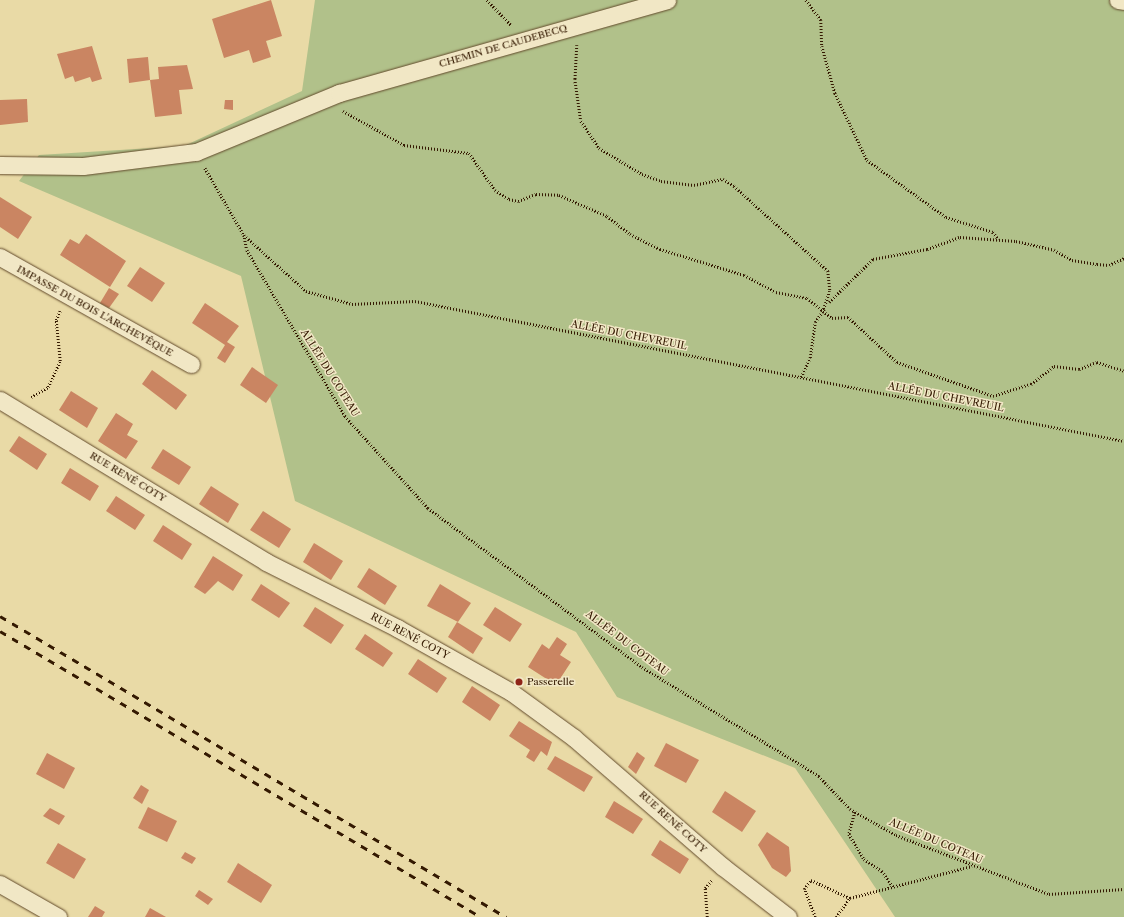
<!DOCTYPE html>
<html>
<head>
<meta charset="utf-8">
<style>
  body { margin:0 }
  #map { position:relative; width:1124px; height:917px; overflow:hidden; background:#e9daa6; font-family:"Libre Caslon Text",serif }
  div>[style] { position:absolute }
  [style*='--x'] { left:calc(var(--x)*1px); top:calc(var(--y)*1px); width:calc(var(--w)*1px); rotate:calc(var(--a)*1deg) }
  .green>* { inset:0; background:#b1c18a }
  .building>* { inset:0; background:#ca8562 }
  .path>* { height:2.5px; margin-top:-1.25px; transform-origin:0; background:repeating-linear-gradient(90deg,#341901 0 1px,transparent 0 3px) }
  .roads { filter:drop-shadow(0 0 1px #61492a) drop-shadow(0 0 1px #61492a) }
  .minor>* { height:17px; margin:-8.5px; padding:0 8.5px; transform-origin:8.5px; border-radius:8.5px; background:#f1e7c5 }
  .rail>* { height:3px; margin-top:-1.5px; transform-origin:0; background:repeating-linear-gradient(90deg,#341901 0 7px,transparent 0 14px) }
  .dots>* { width:11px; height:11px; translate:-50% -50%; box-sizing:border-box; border:2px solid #f1e7c5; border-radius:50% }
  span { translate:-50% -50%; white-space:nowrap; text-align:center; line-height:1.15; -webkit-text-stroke:3px #f1e7c5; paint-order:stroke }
  .street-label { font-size:10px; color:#341901 }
  .poi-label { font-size:10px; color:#341901 }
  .left { translate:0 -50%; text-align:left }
</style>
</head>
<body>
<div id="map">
  <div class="green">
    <i style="clip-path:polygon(315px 0,1124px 0,1124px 917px,895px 917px,795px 768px,617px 697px,576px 632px,295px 501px,241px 276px,19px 181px,39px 155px,184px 146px,302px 91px)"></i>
  </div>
  <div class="building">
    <i style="clip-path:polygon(271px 0,282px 36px,266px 41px,271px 57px,253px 63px,249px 50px,224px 58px,212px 19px)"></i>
    <i style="clip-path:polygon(92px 46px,102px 79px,92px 82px,90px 77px,75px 82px,73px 76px,65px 79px,57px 54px)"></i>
    <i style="clip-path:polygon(148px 57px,150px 80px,129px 83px,127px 59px)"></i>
    <i style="clip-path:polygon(187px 65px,193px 89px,179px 90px,182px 114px,155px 117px,150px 80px,159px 79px,158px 67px)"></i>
    <i style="clip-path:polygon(27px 99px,28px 122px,0 125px,0 100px)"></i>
    <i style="clip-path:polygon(225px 100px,233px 100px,233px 110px,224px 109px)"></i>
    <i style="clip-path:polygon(0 197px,32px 217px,18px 239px,0 227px)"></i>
    <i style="clip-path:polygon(86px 234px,126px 261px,110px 287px,60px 255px,70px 239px,79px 244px)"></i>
    <i style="clip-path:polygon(140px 267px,165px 283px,152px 302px,127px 286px)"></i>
    <i style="clip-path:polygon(109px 288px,119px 294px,109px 308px,100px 303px)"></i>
    <i style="clip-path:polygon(205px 303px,239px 326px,227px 342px,235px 347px,225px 363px,217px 358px,225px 345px,192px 323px)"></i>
    <i style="clip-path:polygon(252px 367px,278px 385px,266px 403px,240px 385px)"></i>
    <i style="clip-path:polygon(152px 370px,187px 395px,176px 410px,142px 384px)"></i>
    <i style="clip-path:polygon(71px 391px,98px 408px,87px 428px,59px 410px)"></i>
    <i style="clip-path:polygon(116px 413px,133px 424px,127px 435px,138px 441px,126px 459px,98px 441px)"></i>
    <i style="clip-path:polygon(19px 436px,47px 454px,37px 470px,9px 451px)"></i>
    <i style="clip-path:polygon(163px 449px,191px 467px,179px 485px,151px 468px)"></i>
    <i style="clip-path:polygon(70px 468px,99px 486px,90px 501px,61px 483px)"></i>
    <i style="clip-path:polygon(211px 486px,239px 504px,228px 523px,199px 504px)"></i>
    <i style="clip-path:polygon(116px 496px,145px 515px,135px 530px,106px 511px)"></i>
    <i style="clip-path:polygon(263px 511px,291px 529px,279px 548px,250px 530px)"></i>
    <i style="clip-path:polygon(163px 525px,192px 544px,182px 560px,153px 541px)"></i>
    <i style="clip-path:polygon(314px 543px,343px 561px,331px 580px,303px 562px)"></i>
    <i style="clip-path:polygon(213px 556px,243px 575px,233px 591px,218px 581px,205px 594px,194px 587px)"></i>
    <i style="clip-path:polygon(369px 568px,397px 586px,385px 605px,357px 587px)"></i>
    <i style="clip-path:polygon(261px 584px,290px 603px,279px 618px,251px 600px)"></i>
    <i style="clip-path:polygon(440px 584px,471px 603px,458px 622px,427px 606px)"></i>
    <i style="clip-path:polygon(315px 607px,344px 625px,331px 644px,303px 626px)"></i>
    <i style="clip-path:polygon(495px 607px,522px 624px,510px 642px,483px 625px)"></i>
    <i style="clip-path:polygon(457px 622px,483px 638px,473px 654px,448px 637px)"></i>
    <i style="clip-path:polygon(365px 634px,393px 653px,383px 667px,355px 649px)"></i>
    <i style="clip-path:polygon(557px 637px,567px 644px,560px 655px,571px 662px,556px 685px,528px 667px,542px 644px,549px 649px)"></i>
    <i style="clip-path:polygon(418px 659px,447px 678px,437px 693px,408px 674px)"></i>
    <i style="clip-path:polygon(472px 686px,500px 705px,490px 721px,462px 702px)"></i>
    <i style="clip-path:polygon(519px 721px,552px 742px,547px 756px,541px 751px,534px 762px,526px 757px,530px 750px,509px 736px)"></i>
    <i style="clip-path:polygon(666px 743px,699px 760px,686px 783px,654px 766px)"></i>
    <i style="clip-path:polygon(637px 752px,645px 758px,636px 774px,628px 767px)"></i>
    <i style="clip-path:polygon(47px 753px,75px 768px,64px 789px,36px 774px)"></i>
    <i style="clip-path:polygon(555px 756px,593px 777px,584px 792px,547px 769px)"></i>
    <i style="clip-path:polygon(141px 785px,149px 790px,142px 804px,133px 798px)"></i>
    <i style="clip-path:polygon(725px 791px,756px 811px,742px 832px,712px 812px)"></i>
    <i style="clip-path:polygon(614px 801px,643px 819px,633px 834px,605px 817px)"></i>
    <i style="clip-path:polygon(148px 807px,177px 821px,167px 842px,138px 828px)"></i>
    <i style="clip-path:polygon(50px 808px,65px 816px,59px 825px,43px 816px)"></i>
    <i style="clip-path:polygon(767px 832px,789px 847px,791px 871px,786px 877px,772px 868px,758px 845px)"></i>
    <i style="clip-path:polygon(660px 840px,689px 859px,680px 874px,651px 855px)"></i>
    <i style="clip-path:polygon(58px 843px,86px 859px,74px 879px,46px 863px)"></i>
    <i style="clip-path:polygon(185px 852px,196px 858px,192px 864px,181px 858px)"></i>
    <i style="clip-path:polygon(238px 863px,272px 885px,261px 903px,227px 882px)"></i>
    <i style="clip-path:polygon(199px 890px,213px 899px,208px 905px,195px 896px)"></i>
    <i style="clip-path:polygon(95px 906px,105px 912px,102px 917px,88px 917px)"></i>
    <i style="clip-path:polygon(150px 908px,166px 917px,145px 917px)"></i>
  </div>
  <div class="path">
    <i style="--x:487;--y:0;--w:35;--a:46"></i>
    <i style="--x:806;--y:0;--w:25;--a:53"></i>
    <i style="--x:821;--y:20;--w:26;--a:88"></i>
    <i style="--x:822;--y:46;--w:49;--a:74.5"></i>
    <i style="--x:835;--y:93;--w:74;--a:64.5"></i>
    <i style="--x:867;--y:160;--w:97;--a:35.8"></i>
    <i style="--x:946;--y:217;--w:49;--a:17.7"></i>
    <i style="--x:993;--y:232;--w:9;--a:54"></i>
    <i style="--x:577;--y:45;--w:34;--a:93"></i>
    <i style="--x:575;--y:79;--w:42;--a:81.9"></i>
    <i style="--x:581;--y:121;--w:32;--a:56"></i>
    <i style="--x:599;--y:148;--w:50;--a:31.2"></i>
    <i style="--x:642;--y:174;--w:20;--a:20"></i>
    <i style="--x:661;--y:181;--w:33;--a:7"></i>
    <i style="--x:694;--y:185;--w:30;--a:-12"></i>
    <i style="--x:723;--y:179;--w:13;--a:32"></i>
    <i style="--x:734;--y:186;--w:127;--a:42.1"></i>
    <i style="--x:828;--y:271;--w:20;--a:84"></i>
    <i style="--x:830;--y:291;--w:21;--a:109"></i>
    <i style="--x:823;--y:311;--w:11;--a:38"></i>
    <i style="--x:832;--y:318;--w:16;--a:-4"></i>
    <i style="--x:848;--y:317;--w:67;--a:42.6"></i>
    <i style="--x:897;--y:362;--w:102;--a:19.5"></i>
    <i style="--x:993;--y:396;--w:40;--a:-18"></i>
    <i style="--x:1031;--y:384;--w:29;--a:-38"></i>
    <i style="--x:1054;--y:366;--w:25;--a:7"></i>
    <i style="--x:1079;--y:369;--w:19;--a:-21"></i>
    <i style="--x:1097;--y:362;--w:28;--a:18"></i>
    <i style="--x:343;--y:111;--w:70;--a:29.1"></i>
    <i style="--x:404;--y:145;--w:65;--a:7"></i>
    <i style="--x:469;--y:153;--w:45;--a:54.9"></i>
    <i style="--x:495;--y:190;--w:17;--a:33"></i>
    <i style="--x:509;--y:199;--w:9;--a:13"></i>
    <i style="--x:518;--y:201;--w:19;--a:-21"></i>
    <i style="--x:536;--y:194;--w:23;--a:2"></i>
    <i style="--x:559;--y:195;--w:52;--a:23.6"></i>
    <i style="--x:607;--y:216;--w:29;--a:38"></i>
    <i style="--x:630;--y:234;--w:34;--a:27"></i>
    <i style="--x:660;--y:249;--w:88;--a:17.2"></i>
    <i style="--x:744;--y:275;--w:36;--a:28"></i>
    <i style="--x:776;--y:292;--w:32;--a:11"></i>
    <i style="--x:807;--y:298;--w:21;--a:39"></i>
    <i style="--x:205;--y:168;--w:78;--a:59.8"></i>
    <i style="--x:244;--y:235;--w:84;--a:42.1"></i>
    <i style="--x:306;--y:291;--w:48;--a:15.8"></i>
    <i style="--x:352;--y:304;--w:63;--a:-2.7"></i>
    <i style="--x:415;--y:301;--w:723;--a:11.17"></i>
    <i style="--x:244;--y:235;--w:15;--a:79"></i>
    <i style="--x:247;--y:250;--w:193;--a:59.4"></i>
    <i style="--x:345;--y:416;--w:124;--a:47.9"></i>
    <i style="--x:428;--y:508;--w:267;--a:36.6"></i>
    <i style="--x:642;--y:667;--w:208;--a:31.6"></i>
    <i style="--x:819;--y:776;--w:45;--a:46.8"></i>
    <i style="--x:850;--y:809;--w:53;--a:29.5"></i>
    <i style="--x:896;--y:835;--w:164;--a:21.1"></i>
    <i style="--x:1049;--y:894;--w:75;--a:-3.8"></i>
    <i style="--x:829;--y:302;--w:62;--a:-44.3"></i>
    <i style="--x:873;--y:259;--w:55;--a:-10.5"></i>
    <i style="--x:927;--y:249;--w:35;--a:-20"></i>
    <i style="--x:960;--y:237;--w:56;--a:4.1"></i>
    <i style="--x:1016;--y:241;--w:39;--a:13"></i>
    <i style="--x:1054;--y:250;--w:21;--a:29"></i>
    <i style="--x:1072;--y:260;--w:25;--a:9"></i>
    <i style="--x:1097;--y:264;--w:12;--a:5"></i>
    <i style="--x:1109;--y:265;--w:17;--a:-25"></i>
    <i style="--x:801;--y:377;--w:21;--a:-65"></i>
    <i style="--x:810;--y:358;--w:36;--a:-82"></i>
    <i style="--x:815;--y:322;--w:16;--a:-55"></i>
    <i style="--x:31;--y:397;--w:20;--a:-30"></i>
    <i style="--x:48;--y:387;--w:29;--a:-65"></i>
    <i style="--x:60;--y:361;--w:41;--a:-95.6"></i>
    <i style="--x:56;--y:320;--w:10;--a:-66"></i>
    <i style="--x:855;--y:812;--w:23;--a:105"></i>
    <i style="--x:849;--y:834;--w:29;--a:59"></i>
    <i style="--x:864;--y:859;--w:22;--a:34"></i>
    <i style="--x:882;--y:871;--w:19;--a:55"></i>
    <i style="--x:707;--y:917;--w:29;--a:-94"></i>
    <i style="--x:705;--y:888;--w:11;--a:-49"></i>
    <i style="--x:815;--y:917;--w:30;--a:-111"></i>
    <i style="--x:804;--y:889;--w:11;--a:-52"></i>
    <i style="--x:811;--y:880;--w:43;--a:24.8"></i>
    <i style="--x:836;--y:917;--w:24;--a:-54"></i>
    <i style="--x:850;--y:898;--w:126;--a:-14.7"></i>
  </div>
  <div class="roads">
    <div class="minor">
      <i style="--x:1118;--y:0;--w:6;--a:9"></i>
      <i style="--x:0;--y:165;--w:83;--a:0.7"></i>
      <i style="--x:83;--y:166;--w:114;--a:-7.1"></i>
      <i style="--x:196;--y:152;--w:155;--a:-22.4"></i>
      <i style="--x:339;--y:93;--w:341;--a:-15.8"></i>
      <i style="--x:0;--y:257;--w:219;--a:29.3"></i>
      <i style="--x:0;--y:400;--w:311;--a:31.3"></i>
      <i style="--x:266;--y:562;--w:147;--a:26.7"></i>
      <i style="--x:397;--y:628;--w:131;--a:29.3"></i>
      <i style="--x:511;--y:692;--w:78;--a:36.1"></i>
      <i style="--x:574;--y:738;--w:197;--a:40.9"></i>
      <i style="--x:723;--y:867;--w:82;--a:37.6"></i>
      <i style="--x:0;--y:884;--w:67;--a:29.6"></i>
    </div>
  </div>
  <div class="rail">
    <i style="--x:0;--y:616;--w:589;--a:30.75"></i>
    <i style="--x:0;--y:631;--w:560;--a:30.74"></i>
  </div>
  <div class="dots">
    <i style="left:519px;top:682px;background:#8f2418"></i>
  </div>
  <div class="street-label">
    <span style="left:503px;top:46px;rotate:-16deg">CHEMIN DE CAUDEBECQ</span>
    <span style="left:95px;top:311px;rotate:29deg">IMPASSE DU BOIS L'ARCHEVÊQUE</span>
    <span style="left:629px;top:335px;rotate:11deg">ALLÉE DU CHEVREUIL</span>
    <span style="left:330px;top:373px;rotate:58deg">ALLÉE DU COTEAU</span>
    <span style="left:946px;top:397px;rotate:11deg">ALLÉE DU CHEVREUIL</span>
    <span style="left:128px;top:477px;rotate:31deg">RUE RENÉ COTY</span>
    <span style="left:410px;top:636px;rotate:28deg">RUE RENÉ COTY</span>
    <span style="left:627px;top:643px;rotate:37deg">ALLÉE DU COTEAU</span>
    <span style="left:673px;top:822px;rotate:42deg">RUE RENÉ COTY</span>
    <span style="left:936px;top:841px;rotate:23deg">ALLÉE DU COTEAU</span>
  </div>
  <div class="poi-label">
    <span class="left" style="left:527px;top:682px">Passerelle</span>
  </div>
</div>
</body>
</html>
